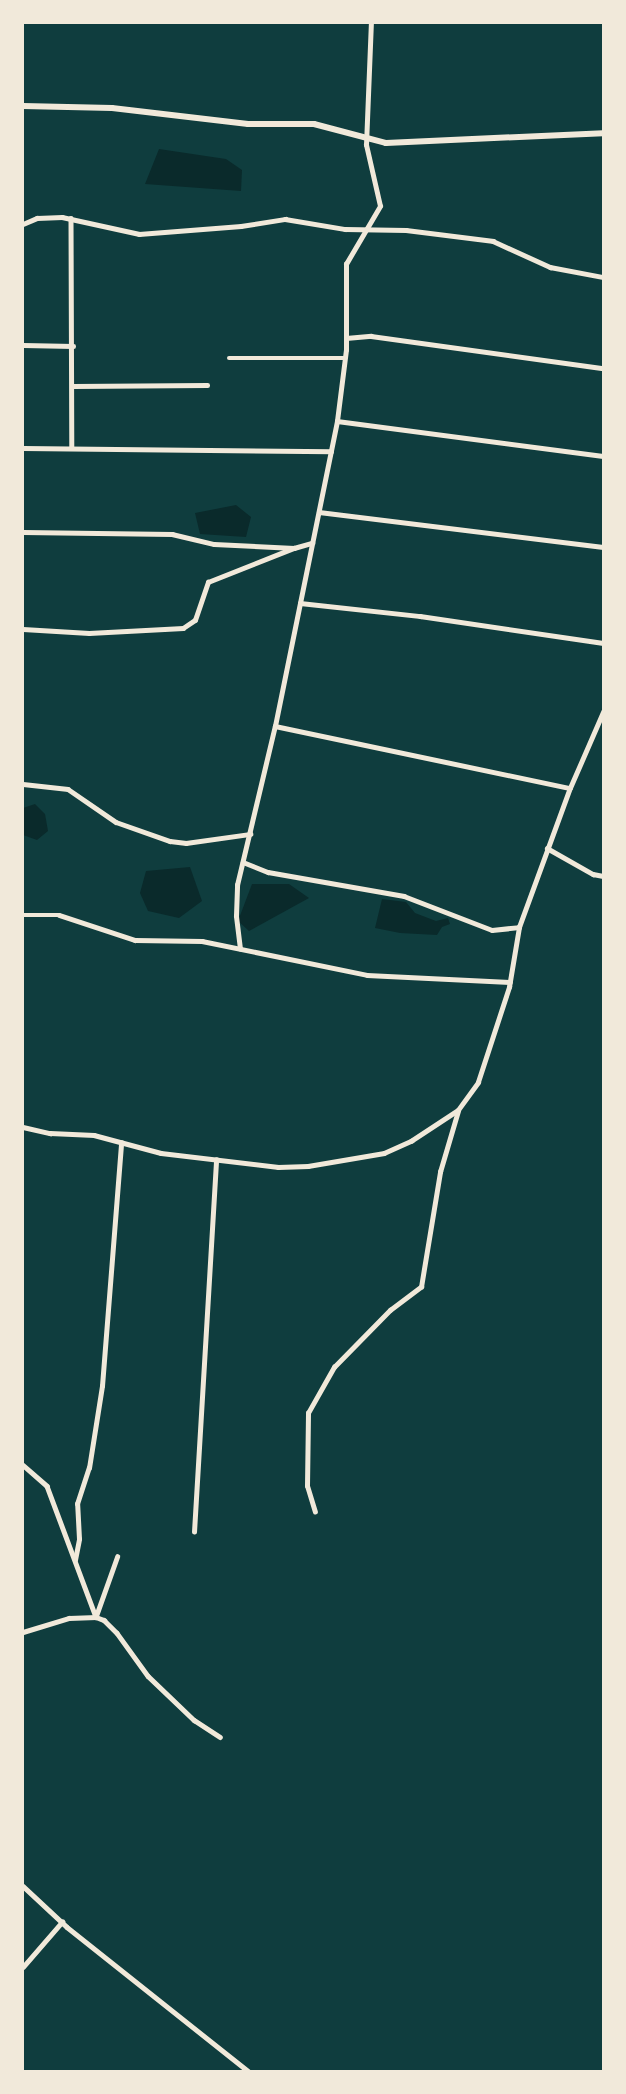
<!DOCTYPE html>
<html>
<head>
<meta charset="utf-8">
<style>
  body { margin:0 }
  #map { position:relative; width:626px; height:2094px; overflow:hidden; background:#0f3d3e; font-family:Lato,sans-serif }
  div>[style] { position:absolute }
  [style*='--x'] { left:calc(var(--x)*1px); top:calc(var(--y)*1px); width:calc(var(--w)*1px); rotate:calc(var(--a)*1deg) }
  .water>* { inset:0; background:#0a2a2b }
  .minor>* { height:4.5px; margin:-2.25px; padding:0 2.25px; transform-origin:2.25px; border-radius:2.25px; background:#f1e9da }
  .tertiary>* { height:6px; margin:-3px; padding:0 3px; transform-origin:3px; border-radius:3px; background:#f1e9da }
  span { translate:-50% -50%; white-space:nowrap; text-align:center; line-height:1.15; -webkit-text-stroke:6px #f1e9da; paint-order:stroke }
  .frame { position:absolute; inset:0; border:24px solid #f1e9da; pointer-events:none }
</style>
</head>
<body>
<div id="map">
  <div class="water">
    <i style="clip-path:polygon(159px 149px,226px 159px,242px 170px,241px 191px,145px 184px)"></i>
    <i style="clip-path:polygon(236px 505px,251px 517px,246px 537px,200px 534px,195px 513px)"></i>
    <i style="clip-path:polygon(35px 804px,45px 814px,48px 831px,37px 840px,23px 835px,23px 808px)"></i>
    <i style="clip-path:polygon(190px 867px,202px 901px,179px 918px,148px 911px,140px 893px,146px 871px)"></i>
    <i style="clip-path:polygon(252px 884px,289px 884px,309px 898px,249px 931px,238px 921px)"></i>
    <i style="clip-path:polygon(382px 899px,406px 902px,415px 913px,436px 921px,448px 918px,450px 924px,442px 927px,437px 935px,400px 933px,375px 928px)"></i>
  </div>
  <div class="minor">
    <i style="--x:71;--y:218;--w:230;--a:89.8"></i>
    <i style="--x:23;--y:224;--w:15;--a:-23"></i>
    <i style="--x:37;--y:218;--w:25;--a:-2"></i>
    <i style="--x:62;--y:217;--w:79;--a:12.4"></i>
    <i style="--x:139;--y:234;--w:102;--a:-4.5"></i>
    <i style="--x:241;--y:226;--w:45;--a:-9"></i>
    <i style="--x:285;--y:219;--w:61;--a:9.5"></i>
    <i style="--x:345;--y:229;--w:61;--a:0.9"></i>
    <i style="--x:406;--y:230;--w:88;--a:7.2"></i>
    <i style="--x:493;--y:241;--w:63;--a:24.5"></i>
    <i style="--x:550;--y:267;--w:54;--a:10.7"></i>
    <i style="--x:346;--y:338;--w:25;--a:-5"></i>
    <i style="--x:371;--y:336;--w:234;--a:7.9"></i>
    <i style="--x:23;--y:345;--w:50;--a:1.1"></i>
    <i style="--x:229;--y:358;--w:116;--a:0"></i>
    <i style="--x:73;--y:386;--w:134;--a:-0.4"></i>
    <i style="--x:337;--y:421;--w:268;--a:7.5"></i>
    <i style="--x:23;--y:448;--w:308;--a:0.6"></i>
    <i style="--x:319;--y:512;--w:286;--a:7"></i>
    <i style="--x:23;--y:532;--w:149;--a:0.8"></i>
    <i style="--x:172;--y:534;--w:43;--a:13.4"></i>
    <i style="--x:214;--y:544;--w:80;--a:2.9"></i>
    <i style="--x:294;--y:548;--w:19;--a:-16"></i>
    <i style="--x:300;--y:603;--w:121;--a:6.2"></i>
    <i style="--x:420;--y:616;--w:185;--a:8.4"></i>
    <i style="--x:23;--y:629;--w:66;--a:3.5"></i>
    <i style="--x:89;--y:633;--w:94;--a:-3"></i>
    <i style="--x:183;--y:628;--w:14;--a:-34"></i>
    <i style="--x:195;--y:620;--w:40;--a:-71.1"></i>
    <i style="--x:208;--y:582;--w:92;--a:-21.6"></i>
    <i style="--x:275;--y:726;--w:301;--a:11.9"></i>
    <i style="--x:23;--y:784;--w:45;--a:6.3"></i>
    <i style="--x:68;--y:789;--w:58;--a:34.5"></i>
    <i style="--x:116;--y:822;--w:57;--a:19.4"></i>
    <i style="--x:170;--y:841;--w:16;--a:7"></i>
    <i style="--x:186;--y:843;--w:65;--a:-8"></i>
    <i style="--x:547;--y:848;--w:53;--a:29.5"></i>
    <i style="--x:593;--y:874;--w:10;--a:11"></i>
    <i style="--x:243;--y:862;--w:27;--a:22"></i>
    <i style="--x:268;--y:872;--w:138;--a:10"></i>
    <i style="--x:404;--y:896;--w:94;--a:21.1"></i>
    <i style="--x:492;--y:930;--w:27;--a:-6"></i>
    <i style="--x:23;--y:915;--w:36;--a:0"></i>
    <i style="--x:59;--y:915;--w:80;--a:18.2"></i>
    <i style="--x:135;--y:940;--w:67;--a:0.9"></i>
    <i style="--x:202;--y:941;--w:168;--a:11.6"></i>
    <i style="--x:367;--y:975;--w:143;--a:2.8"></i>
    <i style="--x:240;--y:949;--w:33;--a:-97"></i>
    <i style="--x:236;--y:916;--w:31;--a:-88"></i>
    <i style="--x:237;--y:885;--w:163;--a:-76.6"></i>
    <i style="--x:275;--y:726;--w:311;--a:-78.5"></i>
    <i style="--x:337;--y:421;--w:72;--a:-82.8"></i>
    <i style="--x:346;--y:350;--w:86;--a:-90"></i>
    <i style="--x:346;--y:264;--w:67;--a:-59.6"></i>
    <i style="--x:380;--y:206;--w:63;--a:-102.9"></i>
    <i style="--x:366;--y:145;--w:122;--a:-87.7"></i>
    <i style="--x:23;--y:1127;--w:28;--a:13"></i>
    <i style="--x:50;--y:1133;--w:44;--a:2.6"></i>
    <i style="--x:94;--y:1135;--w:69;--a:15"></i>
    <i style="--x:161;--y:1153;--w:118;--a:6.8"></i>
    <i style="--x:278;--y:1167;--w:30;--a:-2"></i>
    <i style="--x:308;--y:1166;--w:77;--a:-9.7"></i>
    <i style="--x:384;--y:1153;--w:30;--a:-24"></i>
    <i style="--x:411;--y:1141;--w:56;--a:-33.4"></i>
    <i style="--x:458;--y:1110;--w:34;--a:-54"></i>
    <i style="--x:478;--y:1082;--w:100;--a:-71.9"></i>
    <i style="--x:509;--y:987;--w:61;--a:-80.5"></i>
    <i style="--x:519;--y:927;--w:148;--a:-69.9"></i>
    <i style="--x:570;--y:788;--w:83;--a:-66.5"></i>
    <i style="--x:23;--y:1465;--w:32;--a:41"></i>
    <i style="--x:47;--y:1486;--w:140;--a:69.5"></i>
    <i style="--x:315;--y:1512;--w:27;--a:-107"></i>
    <i style="--x:307;--y:1486;--w:73;--a:-89.2"></i>
    <i style="--x:308;--y:1413;--w:53;--a:-60.5"></i>
    <i style="--x:334;--y:1367;--w:80;--a:-45.5"></i>
    <i style="--x:390;--y:1310;--w:39;--a:-37"></i>
    <i style="--x:421;--y:1287;--w:117;--a:-80.6"></i>
    <i style="--x:440;--y:1172;--w:64;--a:-73.6"></i>
    <i style="--x:194;--y:1532;--w:373;--a:-86.6"></i>
    <i style="--x:75;--y:1560;--w:21;--a:-79"></i>
    <i style="--x:79;--y:1539;--w:35;--a:-93"></i>
    <i style="--x:77;--y:1504;--w:38;--a:-72"></i>
    <i style="--x:89;--y:1468;--w:83;--a:-81"></i>
    <i style="--x:102;--y:1386;--w:244;--a:-85.5"></i>
    <i style="--x:96;--y:1616;--w:63;--a:-70.4"></i>
    <i style="--x:23;--y:1632;--w:48;--a:-16.9"></i>
    <i style="--x:69;--y:1618;--w:27;--a:-2"></i>
    <i style="--x:96;--y:1617;--w:9;--a:21"></i>
    <i style="--x:104;--y:1620;--w:18;--a:45"></i>
    <i style="--x:117;--y:1633;--w:53;--a:54.2"></i>
    <i style="--x:148;--y:1676;--w:64;--a:43.7"></i>
    <i style="--x:194;--y:1720;--w:31;--a:33"></i>
    <i style="--x:23;--y:1886;--w:60;--a:43"></i>
    <i style="--x:67;--y:1927;--w:231;--a:38.5"></i>
    <i style="--x:23;--y:1967;--w:60;--a:-49.1"></i>
  </div>
  <div class="tertiary">
    <i style="--x:23;--y:106;--w:89;--a:1.3"></i>
    <i style="--x:112;--y:108;--w:137;--a:6.7"></i>
    <i style="--x:248;--y:124;--w:66;--a:0"></i>
    <i style="--x:314;--y:124;--w:74;--a:14.8"></i>
    <i style="--x:386;--y:143;--w:217;--a:-2.6"></i>
  </div>
  <div class="frame"></div>
</div>
</body>
</html>
